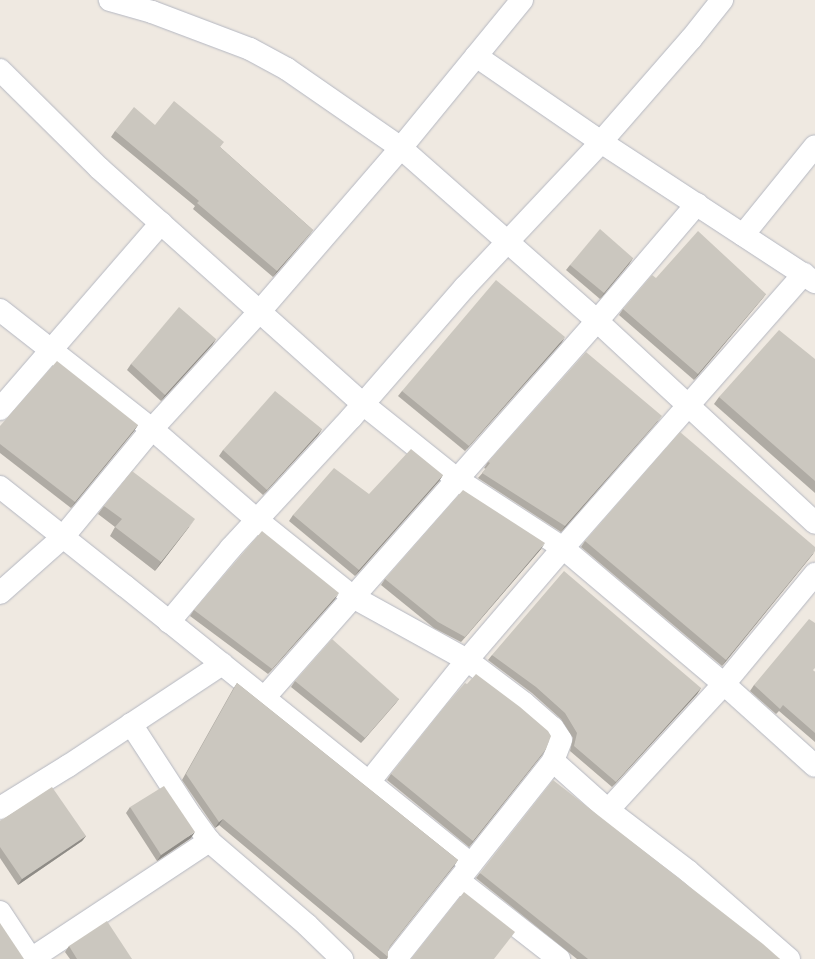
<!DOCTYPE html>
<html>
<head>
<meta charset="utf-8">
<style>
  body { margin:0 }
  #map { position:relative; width:815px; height:959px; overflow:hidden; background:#efe9e1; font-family:Ubuntu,sans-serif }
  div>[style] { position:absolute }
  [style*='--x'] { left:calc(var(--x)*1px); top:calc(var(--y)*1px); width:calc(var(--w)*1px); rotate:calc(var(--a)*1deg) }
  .roads { filter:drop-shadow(0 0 1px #b4b7c1) drop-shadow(0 0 1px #b4b7c1) }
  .street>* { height:22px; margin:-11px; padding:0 11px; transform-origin:11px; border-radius:11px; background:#fff }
  .wall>* { inset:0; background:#afaba4 }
  .shaded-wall>* { inset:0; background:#8e8b86 }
  .building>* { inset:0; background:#cbc7bf }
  span { translate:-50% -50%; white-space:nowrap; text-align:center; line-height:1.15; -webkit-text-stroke:3.5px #fff; paint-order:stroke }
</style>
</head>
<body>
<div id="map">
  <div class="roads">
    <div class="street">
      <i style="--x:522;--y:0;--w:191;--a:129.3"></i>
      <i style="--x:401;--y:148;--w:261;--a:41.4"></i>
      <i style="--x:597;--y:321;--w:297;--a:42.8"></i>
      <i style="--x:476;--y:56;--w:152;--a:34.5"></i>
      <i style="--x:601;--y:142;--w:256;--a:33.2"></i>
      <i style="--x:0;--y:70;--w:139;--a:44.7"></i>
      <i style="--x:99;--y:168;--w:354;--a:41.8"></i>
      <i style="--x:363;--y:404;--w:122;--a:38.7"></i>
      <i style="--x:458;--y:480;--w:125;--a:32.9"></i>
      <i style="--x:563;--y:548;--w:211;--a:40.2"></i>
      <i style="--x:724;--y:684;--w:122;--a:42"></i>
      <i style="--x:743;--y:235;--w:114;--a:-51"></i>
      <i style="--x:0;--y:310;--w:193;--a:38.1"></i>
      <i style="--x:152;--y:429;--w:139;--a:40.9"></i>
      <i style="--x:257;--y:520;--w:123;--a:38.7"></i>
      <i style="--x:353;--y:597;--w:130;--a:28.9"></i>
      <i style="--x:467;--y:660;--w:71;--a:37"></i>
      <i style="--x:524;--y:703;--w:38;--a:41"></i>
      <i style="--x:553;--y:728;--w:14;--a:56"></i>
      <i style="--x:561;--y:740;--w:22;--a:111"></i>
      <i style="--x:0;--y:409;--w:246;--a:-49.1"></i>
      <i style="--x:0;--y:487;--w:159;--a:38.4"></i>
      <i style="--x:125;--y:586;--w:444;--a:38.8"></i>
      <i style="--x:0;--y:593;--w:84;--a:-41.6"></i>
      <i style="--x:63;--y:537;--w:140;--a:-50.5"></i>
      <i style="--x:152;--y:429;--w:161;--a:-47.5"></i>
      <i style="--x:261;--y:310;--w:214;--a:-49.2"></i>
      <i style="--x:401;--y:148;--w:139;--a:-145.3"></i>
      <i style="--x:287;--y:69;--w:42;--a:-151.6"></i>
      <i style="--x:250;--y:49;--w:105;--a:-159.3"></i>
      <i style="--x:152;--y:12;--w:44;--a:-164.1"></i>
      <i style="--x:169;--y:622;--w:97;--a:-50"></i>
      <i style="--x:231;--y:548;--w:177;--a:-47.3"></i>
      <i style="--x:351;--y:418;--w:174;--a:-49"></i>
      <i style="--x:465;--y:287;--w:199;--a:-46.8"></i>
      <i style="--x:601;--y:142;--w:137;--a:-48.9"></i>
      <i style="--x:691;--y:39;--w:50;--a:-51.5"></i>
      <i style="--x:264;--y:698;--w:503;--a:-48.55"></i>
      <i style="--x:597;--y:321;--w:154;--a:-49.5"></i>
      <i style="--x:131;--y:724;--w:110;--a:56.9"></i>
      <i style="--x:191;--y:816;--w:31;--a:54"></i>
      <i style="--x:209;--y:841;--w:129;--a:40.6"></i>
      <i style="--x:307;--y:925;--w:49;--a:44.2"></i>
      <i style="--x:369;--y:782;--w:156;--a:-51.2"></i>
      <i style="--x:467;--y:660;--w:148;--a:-49.4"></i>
      <i style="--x:563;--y:548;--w:365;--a:-48.7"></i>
      <i style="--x:0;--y:808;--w:80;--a:-31.7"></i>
      <i style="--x:68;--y:766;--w:185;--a:-33.5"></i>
      <i style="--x:608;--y:810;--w:171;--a:-47.4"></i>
      <i style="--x:724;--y:684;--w:143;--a:-50.4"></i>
      <i style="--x:459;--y:881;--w:127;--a:38"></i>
      <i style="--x:0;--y:912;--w:56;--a:56.6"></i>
      <i style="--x:31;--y:959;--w:214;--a:-33.5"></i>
      <i style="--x:396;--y:959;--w:253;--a:-51.6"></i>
      <i style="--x:553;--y:761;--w:74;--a:41.7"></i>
      <i style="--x:608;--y:810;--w:101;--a:37.3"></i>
      <i style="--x:688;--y:871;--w:134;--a:41.1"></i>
    </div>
  </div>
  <div class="wall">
    <i style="clip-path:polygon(155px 125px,220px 147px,313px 230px,309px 235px,273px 277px,193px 209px,195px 206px,111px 137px,115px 131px)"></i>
    <i style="clip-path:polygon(633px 258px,629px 264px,600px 299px,566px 270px,570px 265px)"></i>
    <i style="clip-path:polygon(766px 294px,762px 299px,694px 380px,619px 315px,623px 309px)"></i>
    <i style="clip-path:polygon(216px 339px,212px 345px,161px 401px,127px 370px,131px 364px)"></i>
    <i style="clip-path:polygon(562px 342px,465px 451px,398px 396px,402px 391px)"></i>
    <i style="clip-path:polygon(815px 359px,815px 493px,714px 404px,719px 397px)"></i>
    <i style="clip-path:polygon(658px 421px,561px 532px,478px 478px,486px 469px,484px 468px,488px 462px)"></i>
    <i style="clip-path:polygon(138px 425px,134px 431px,71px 508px,0 453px,0 426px)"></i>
    <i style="clip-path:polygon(322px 429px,318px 435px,263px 495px,219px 456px,223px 450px)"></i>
    <i style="clip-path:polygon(443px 475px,439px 481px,355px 576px,289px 521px,293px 515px)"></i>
    <i style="clip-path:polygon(104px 506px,189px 527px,155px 571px,110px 536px,115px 527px,98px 514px)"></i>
    <i style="clip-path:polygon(585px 541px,813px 554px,722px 666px,581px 547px)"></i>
    <i style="clip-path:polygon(541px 549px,461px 642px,434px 628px,381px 585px,385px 579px)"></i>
    <i style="clip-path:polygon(335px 599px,268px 674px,190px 616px,194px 610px)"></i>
    <i style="clip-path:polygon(492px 655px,701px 688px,697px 694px,612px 787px,570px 751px,573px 738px,561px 719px,532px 693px,488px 660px)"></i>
    <i style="clip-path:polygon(813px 671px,815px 672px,815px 742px,779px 711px,776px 714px,750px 691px,754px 685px)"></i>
    <i style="clip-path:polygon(295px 681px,399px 699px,395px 704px,361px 743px,291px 687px)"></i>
    <i style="clip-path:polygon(237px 683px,458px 860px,390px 947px,388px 951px,388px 957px,387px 959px,380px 959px,219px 825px,215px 828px,182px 780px,233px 689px)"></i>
    <i style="clip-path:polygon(546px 749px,469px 847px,387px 780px,391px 774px)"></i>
    <i style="clip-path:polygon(130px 807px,191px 838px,157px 861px,126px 813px)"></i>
    <i style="clip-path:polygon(0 821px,86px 836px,82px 841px,18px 885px,0 858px)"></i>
    <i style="clip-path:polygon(480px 873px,780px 959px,577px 959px,476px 878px)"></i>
    <i style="clip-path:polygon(69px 946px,132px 959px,70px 959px,65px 952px)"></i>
  </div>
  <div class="shaded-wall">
    <i style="clip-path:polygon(313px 230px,309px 235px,273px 277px,277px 271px)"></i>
    <i style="clip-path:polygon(633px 258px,629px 264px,600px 299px,604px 293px)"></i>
    <i style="clip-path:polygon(766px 294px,762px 299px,694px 380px,698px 374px)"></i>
    <i style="clip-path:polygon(565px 337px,562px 342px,465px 451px,469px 446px)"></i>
    <i style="clip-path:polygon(216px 339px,212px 345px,161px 401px,165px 395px)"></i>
    <i style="clip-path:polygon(662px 416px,658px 421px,561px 532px,565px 526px)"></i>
    <i style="clip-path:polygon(138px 425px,134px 431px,71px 508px,75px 502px)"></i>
    <i style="clip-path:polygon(322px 429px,318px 435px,263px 495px,267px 490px)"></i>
    <i style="clip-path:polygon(443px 475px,439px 481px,355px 576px,359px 570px)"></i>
    <i style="clip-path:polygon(195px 519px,189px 527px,155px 571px,161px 562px)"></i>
    <i style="clip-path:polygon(545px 543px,541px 549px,461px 642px,465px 637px)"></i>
    <i style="clip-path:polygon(815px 551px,813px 554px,722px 666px,726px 660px)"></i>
    <i style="clip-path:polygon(339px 593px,335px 599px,268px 674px,272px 669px)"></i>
    <i style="clip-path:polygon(701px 688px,697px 694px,612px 787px,616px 782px)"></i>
    <i style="clip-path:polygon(399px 699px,395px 704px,361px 743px,365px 738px)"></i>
    <i style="clip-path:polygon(546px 749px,542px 755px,469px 847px,473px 841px)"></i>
    <i style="clip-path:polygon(223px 819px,219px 825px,215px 828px,219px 822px)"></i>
    <i style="clip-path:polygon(195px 832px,191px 838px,157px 861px,161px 855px)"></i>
    <i style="clip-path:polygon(86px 836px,82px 841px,18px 885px,22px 879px)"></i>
    <i style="clip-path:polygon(458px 860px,454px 866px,386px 951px,390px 946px)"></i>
  </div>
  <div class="building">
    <i style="clip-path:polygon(174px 101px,224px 142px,220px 147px,313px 230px,277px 271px,197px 203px,199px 201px,115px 131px,134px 107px,155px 125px)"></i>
    <i style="clip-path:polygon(600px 229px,633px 258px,604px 293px,570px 265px)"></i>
    <i style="clip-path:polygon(698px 231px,766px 294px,698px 374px,623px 309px,652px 275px,656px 278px)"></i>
    <i style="clip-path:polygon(496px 280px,565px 337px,469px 446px,402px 391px)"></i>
    <i style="clip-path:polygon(179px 307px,216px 339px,165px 395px,131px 364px)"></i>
    <i style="clip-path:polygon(779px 330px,815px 359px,815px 481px,719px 397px)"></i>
    <i style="clip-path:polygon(586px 352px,662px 416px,565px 526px,482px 473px,490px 463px,488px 462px)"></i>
    <i style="clip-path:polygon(57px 361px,138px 425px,75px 502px,0 444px,0 426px)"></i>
    <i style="clip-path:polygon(275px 391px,322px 429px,267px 490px,223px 450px)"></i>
    <i style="clip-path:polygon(680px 432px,815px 547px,815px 551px,726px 660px,585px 541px)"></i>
    <i style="clip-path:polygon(411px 449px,443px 475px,359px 570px,293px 515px,334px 468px,369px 494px)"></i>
    <i style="clip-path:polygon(132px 471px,195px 519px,161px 562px,115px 527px,122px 519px,104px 506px)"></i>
    <i style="clip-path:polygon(463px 490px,545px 543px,465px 637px,438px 622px,385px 579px)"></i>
    <i style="clip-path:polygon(262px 531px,339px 593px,272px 669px,194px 610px)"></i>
    <i style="clip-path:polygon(564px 571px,701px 688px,616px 782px,574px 746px,577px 733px,565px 713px,536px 687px,492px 655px)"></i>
    <i style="clip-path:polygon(809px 619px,815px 623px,815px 668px,813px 670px,815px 672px,815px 733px,783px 705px,780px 709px,754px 685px)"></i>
    <i style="clip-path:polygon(332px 639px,399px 699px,365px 738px,295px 681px)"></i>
    <i style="clip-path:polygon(476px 674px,520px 707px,548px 731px,551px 736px,546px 749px,473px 841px,391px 774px,446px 705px,465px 683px,467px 684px)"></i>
    <i style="clip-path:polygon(237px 683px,458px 860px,390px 946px,388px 951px,388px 957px,223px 819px,219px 822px,186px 774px)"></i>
    <i style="clip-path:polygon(553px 780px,763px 944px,780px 959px,588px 959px,480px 873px)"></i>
    <i style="clip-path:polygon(164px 786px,195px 832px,161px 855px,130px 807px)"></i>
    <i style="clip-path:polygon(52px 787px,86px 836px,22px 879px,0 847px,0 821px)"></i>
    <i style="clip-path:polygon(464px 892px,515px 932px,494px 959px,411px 959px)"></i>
    <i style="clip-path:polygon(107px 921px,132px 959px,77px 959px,69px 946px)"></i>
    <i style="clip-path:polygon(0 923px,24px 959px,0 959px)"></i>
  </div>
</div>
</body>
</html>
